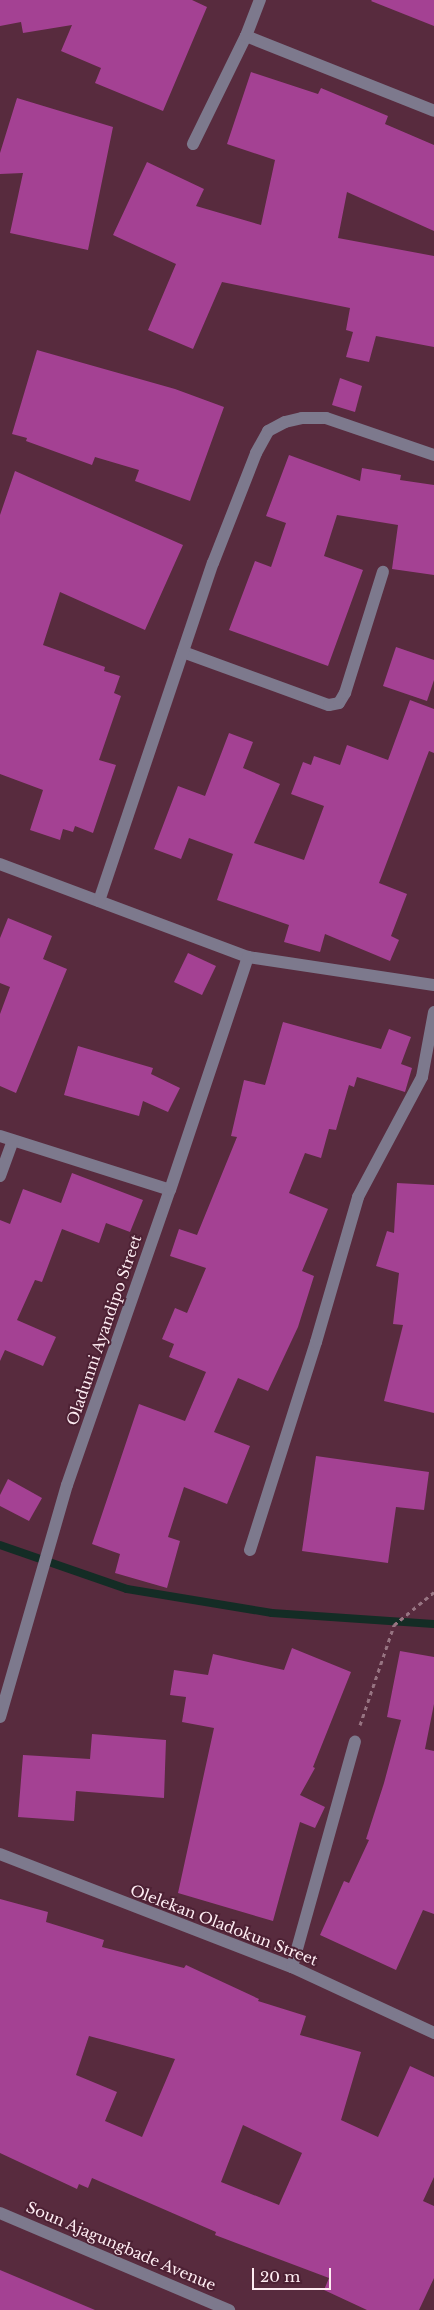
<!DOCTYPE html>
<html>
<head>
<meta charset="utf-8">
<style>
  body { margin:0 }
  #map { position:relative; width:434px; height:2310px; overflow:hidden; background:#582b3e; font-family:"Libre Baskerville",serif }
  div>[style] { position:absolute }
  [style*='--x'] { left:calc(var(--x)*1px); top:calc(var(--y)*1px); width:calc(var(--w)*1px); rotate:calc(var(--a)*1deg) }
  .stream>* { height:8px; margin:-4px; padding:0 4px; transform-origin:4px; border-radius:4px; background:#142c25 }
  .building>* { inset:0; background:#a44193 }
  .path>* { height:3px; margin-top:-1.5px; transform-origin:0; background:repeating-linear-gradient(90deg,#977482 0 4px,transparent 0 8px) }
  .minor>* { height:12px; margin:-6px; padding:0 6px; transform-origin:6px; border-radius:6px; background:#7d798d }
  span { translate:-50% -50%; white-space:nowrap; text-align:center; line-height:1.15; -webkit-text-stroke:4px #4d2134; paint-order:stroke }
  .street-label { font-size:15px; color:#feecf2 }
  .scale { position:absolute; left:252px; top:2268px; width:79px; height:22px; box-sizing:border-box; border:2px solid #feecf2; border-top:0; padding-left:6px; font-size:15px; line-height:18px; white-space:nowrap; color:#feecf2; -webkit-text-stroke:4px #4d2134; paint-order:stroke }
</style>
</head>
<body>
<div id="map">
  <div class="stream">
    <i style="--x:0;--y:1545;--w:134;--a:19.1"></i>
    <i style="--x:127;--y:1589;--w:147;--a:9.4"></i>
    <i style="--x:272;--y:1613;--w:162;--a:3.9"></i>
  </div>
  <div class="building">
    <i style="clip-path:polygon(0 0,192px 0,207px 7px,163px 111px,95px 83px,101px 68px,61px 51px,72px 25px,23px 33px,21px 22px,0 26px)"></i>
    <i style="clip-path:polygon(372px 0,434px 0,434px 26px,371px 1px)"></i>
    <i style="clip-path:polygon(251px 72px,318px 94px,321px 88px,388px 116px,385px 124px,434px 145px,434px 231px,347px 192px,338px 238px,434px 256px,434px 347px,376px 336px,369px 362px,346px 357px,353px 332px,346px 330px,350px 308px,222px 282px,193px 349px,148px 330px,176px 264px,113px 235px,147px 162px,204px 189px,196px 206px,261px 225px,275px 160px,227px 144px)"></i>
    <i style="clip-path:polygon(17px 98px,113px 127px,88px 250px,10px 233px,23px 173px,0 174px,0 153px)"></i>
    <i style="clip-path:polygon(37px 350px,175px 389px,224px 407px,190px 501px,135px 481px,139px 470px,95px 457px,92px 465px,26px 441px,27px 438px,12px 434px)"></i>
    <i style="clip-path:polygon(340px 378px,362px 386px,355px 412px,332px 405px)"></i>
    <i style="clip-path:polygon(289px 455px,360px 481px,362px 468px,401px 475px,400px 480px,434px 485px,434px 575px,392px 569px,398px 525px,337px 515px,324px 556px,363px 570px,328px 666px,229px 630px,255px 561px,271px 567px,286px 523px,266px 516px)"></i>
    <i style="clip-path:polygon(15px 471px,183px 545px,145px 630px,60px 592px,43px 645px,105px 667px,104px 671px,120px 676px,114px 693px,121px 696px,99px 760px,116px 765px,93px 833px,75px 826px,73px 832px,63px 829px,60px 840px,30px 830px,43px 790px,0 774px,0 515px)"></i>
    <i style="clip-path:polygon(396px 647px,434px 660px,434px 680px,427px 701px,383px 686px)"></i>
    <i style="clip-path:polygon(410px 700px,434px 709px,434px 753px,429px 751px,379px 883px,407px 894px,391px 936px,399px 940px,390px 961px,325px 934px,320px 952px,284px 942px,289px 925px,217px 900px,233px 854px,189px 838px,181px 859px,154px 849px,178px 786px,205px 796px,229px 733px,253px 742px,243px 768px,280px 784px,254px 843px,304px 860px,324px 806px,291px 794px,303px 762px,311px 765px,314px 756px,340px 765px,347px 745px,388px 760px)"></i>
    <i style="clip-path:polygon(8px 918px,52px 936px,43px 959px,67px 969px,16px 1093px,0 1086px,0 1014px,10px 987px,0 983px,0 938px)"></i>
    <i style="clip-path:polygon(188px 953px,216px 966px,202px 995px,174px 982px)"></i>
    <i style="clip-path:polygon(283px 1022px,381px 1049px,389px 1029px,411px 1037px,401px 1064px,412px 1068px,405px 1092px,357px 1077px,354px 1087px,349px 1085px,336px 1130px,329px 1129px,321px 1158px,305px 1153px,289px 1193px,328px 1209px,302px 1271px,314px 1276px,298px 1327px,268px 1391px,238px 1378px,214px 1432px,250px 1446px,227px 1504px,184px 1487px,168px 1537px,180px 1541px,167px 1588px,115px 1573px,120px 1554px,92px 1544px,139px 1404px,185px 1421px,206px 1372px,169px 1357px,174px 1344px,162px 1339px,175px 1308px,187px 1313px,206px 1268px,170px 1256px,179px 1229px,197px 1235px,237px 1137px,231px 1136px,244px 1080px,265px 1085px)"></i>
    <i style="clip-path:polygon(78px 1046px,153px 1068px,151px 1074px,180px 1088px,168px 1112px,143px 1101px,139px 1116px,64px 1095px)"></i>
    <i style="clip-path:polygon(72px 1173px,143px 1200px,130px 1232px,106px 1223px,99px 1243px,62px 1229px,42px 1282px,35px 1280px,17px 1320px,56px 1337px,43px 1366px,5px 1350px,0 1361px,0 1220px,10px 1224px,23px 1189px,61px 1203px)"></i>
    <i style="clip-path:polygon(397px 1183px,434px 1185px,434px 1413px,384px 1401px,403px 1325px,393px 1324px,399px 1273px,376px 1266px,387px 1231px,394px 1233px)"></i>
    <i style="clip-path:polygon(316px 1456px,429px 1472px,424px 1510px,396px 1507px,388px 1563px,302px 1551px)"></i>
    <i style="clip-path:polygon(8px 1479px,42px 1498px,29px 1521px,0 1506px,0 1495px)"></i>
    <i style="clip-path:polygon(292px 1648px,351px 1672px,313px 1767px,315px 1768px,300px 1795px,325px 1807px,315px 1828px,300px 1822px,273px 1921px,178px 1893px,214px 1728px,182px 1722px,186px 1697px,170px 1695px,174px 1670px,208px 1675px,213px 1654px,284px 1670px)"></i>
    <i style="clip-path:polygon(400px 1651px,434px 1657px,434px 1704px,425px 1749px,434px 1751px,434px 1914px,423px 1910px,396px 1970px,320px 1935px,344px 1881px,349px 1883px,369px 1840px,366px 1839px,384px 1783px,401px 1720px,387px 1717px)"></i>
    <i style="clip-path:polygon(92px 1734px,166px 1740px,164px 1798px,76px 1791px,74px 1821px,18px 1817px,23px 1755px,90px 1759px)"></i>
    <i style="clip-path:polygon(evenodd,0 1899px,48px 1912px,46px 1922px,104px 1940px,102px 1947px,184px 1968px,186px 1965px,259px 1999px,258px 2001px,306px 2016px,300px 2035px,361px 2052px,341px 2120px,378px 2137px,410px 2066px,434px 2077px,434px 2177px,423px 2201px,434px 2206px,434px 2278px,419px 2310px,367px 2310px,324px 2290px,329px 2278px,215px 2235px,216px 2232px,92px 2178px,88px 2188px,79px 2184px,77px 2189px,0 2153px,0 1899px,89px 2036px,175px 2059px,142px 2137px,105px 2121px,117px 2092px,76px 2075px,89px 2036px,0 1899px,243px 2125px,302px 2153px,279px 2205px,221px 2182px,243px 2125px)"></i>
    <i style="clip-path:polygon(0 2270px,95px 2310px,0 2310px)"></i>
  </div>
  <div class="path">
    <i style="--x:360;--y:1725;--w:106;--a:-71.2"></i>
    <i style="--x:394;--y:1625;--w:52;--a:-39.5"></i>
  </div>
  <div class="minor">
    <i style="--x:246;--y:36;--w:202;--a:21.7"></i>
    <i style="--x:193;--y:144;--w:120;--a:-63.9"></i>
    <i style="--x:246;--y:36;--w:39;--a:-69"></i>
    <i style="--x:183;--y:652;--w:155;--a:20"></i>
    <i style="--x:329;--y:705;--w:10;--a:-11"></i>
    <i style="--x:339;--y:703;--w:12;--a:-59"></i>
    <i style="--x:345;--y:693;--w:127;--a:-72.6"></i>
    <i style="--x:0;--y:864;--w:265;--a:20.6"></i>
    <i style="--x:248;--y:957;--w:188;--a:8.6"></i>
    <i style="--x:99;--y:901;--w:357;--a:-71.4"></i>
    <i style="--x:213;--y:563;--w:118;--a:-68.6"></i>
    <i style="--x:256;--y:453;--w:25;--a:-61"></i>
    <i style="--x:268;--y:431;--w:19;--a:-28"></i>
    <i style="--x:285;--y:422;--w:17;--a:-13"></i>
    <i style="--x:302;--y:418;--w:24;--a:0"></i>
    <i style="--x:326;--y:418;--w:114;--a:18.9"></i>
    <i style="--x:0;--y:1136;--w:178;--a:17.6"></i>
    <i style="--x:0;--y:1176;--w:37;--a:-70"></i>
    <i style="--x:250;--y:1550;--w:218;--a:-72.4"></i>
    <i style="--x:316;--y:1342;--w:151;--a:-73.8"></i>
    <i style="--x:358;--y:1197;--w:136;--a:-61.9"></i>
    <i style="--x:422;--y:1077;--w:66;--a:-79.5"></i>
    <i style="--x:0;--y:1717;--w:241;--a:-73.9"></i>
    <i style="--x:67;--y:1485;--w:312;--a:-70.8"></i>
    <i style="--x:170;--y:1190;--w:246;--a:-71.5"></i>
    <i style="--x:0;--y:1854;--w:313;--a:21.2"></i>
    <i style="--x:292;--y:1967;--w:157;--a:24.9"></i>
    <i style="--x:292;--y:1967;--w:234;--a:-74.4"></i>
    <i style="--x:0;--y:2213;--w:249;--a:23"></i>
  </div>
  <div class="street-label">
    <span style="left:104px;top:1330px;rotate:-71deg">Oladunni Ayandipo Street</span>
    <span style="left:224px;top:1925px;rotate:21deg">Olelekan Oladokun Street</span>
    <span style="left:121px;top:2246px;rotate:23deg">Soun Ajagungbade Avenue</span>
  </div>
  <div class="scale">20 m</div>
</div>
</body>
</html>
